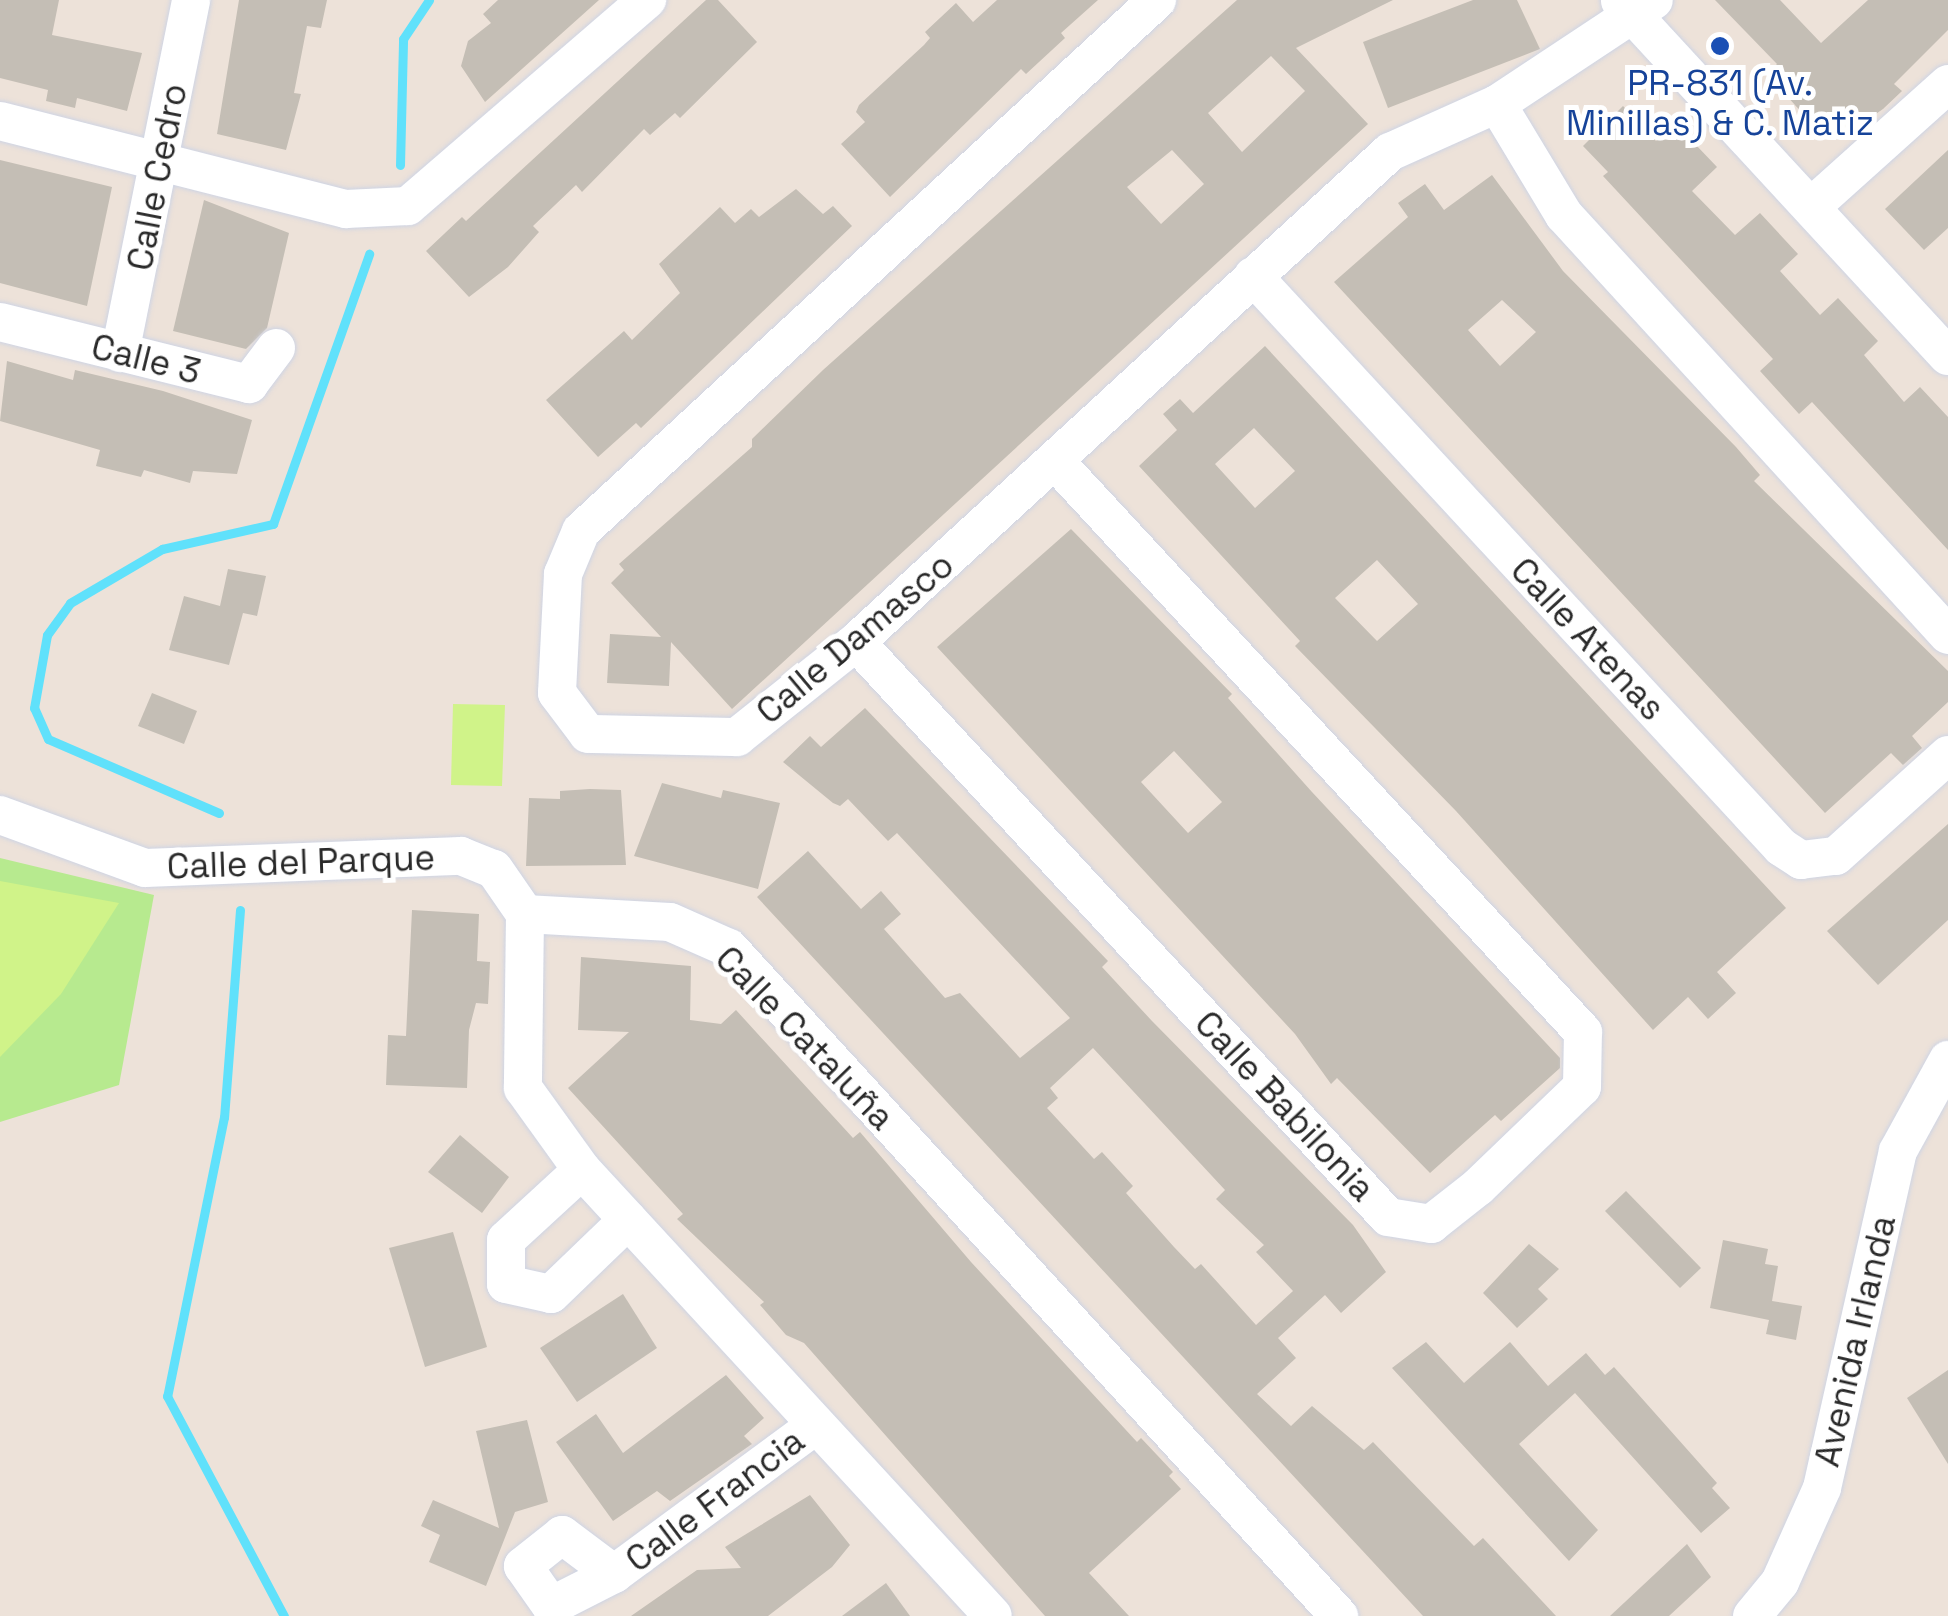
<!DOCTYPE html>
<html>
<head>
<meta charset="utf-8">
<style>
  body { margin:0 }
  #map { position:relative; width:1948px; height:1616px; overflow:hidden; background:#ede2d9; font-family:"Space Grotesk",sans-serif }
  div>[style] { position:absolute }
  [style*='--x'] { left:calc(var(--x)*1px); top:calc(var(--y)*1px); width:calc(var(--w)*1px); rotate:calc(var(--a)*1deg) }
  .green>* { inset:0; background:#b7ea8f }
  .pitch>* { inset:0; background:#d0f389 }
  .stream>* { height:9px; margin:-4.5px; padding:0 4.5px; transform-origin:4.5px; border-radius:4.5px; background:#60e1fb }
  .building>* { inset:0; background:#c4beb5 }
  .roads { filter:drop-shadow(0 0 2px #ced4e4) drop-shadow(0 0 2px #ced4e4) }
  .minor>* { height:38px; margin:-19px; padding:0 19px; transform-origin:19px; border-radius:19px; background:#fff }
  .dots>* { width:28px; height:28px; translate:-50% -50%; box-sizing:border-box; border:5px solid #fff; border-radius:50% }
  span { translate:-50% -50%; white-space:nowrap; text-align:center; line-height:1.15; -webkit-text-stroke:10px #fff; paint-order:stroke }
  .transit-label { font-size:35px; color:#164399 }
  .street-label { font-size:35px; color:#292929 }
</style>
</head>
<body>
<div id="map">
  <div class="green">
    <i style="clip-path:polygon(0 858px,154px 895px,119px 1085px,0 1122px)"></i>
  </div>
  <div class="pitch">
    <i style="clip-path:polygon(453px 704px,505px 705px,502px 786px,451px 785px)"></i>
    <i style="clip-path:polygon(0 881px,119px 903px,61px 994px,0 1057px)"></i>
  </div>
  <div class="stream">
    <i style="--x:400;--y:165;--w:126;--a:-88.6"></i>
    <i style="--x:403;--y:39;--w:47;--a:-56.3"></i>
    <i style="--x:219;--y:813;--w:186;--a:-156.6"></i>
    <i style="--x:48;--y:739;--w:34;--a:-114"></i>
    <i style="--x:34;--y:708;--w:74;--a:-79.9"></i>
    <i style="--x:47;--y:635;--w:39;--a:-54"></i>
    <i style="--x:70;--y:603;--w:107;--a:-30.4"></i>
    <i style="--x:162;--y:549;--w:114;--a:-12.7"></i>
    <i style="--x:273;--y:524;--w:287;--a:-70.4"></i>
    <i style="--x:240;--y:910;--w:208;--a:94.4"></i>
    <i style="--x:224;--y:1117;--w:285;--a:101.5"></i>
    <i style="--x:167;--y:1396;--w:249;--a:62"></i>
  </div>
  <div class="building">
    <i style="clip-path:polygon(0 0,59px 0,52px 35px,142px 53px,127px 111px,77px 98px,75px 108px,46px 101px,48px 90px,0 78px)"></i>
    <i style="clip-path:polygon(239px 0,327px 0,321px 28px,307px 26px,294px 93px,301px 94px,286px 150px,217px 134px)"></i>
    <i style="clip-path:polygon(498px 0,599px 0,485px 102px,461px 66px,468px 41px,491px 23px,483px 14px)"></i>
    <i style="clip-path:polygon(706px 0,718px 0,757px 42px,680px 118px,675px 113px,650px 135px,644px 129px,582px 192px,576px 185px,533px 226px,539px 232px,508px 267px,469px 297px,426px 251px,462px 217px,466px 221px)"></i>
    <i style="clip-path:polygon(997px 0,1098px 0,1061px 33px,1065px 38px,1026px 74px,1021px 69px,890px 197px,841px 144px,865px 122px,856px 112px,859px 105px,924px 45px,930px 38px,925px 32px,956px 3px,973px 22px)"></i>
    <i style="clip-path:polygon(evenodd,1237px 0,1393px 0,1296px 48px,1368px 124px,732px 709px,671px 642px,669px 686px,607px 683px,610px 634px,661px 637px,611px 583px,624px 570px,619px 564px,752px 447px,752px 439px,823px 370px,1237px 0,1271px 56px,1305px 91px,1242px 152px,1208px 113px,1271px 56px,1237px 0,1172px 150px,1204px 184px,1161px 224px,1127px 187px,1172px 150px)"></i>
    <i style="clip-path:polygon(1473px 0,1517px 0,1540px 49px,1388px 108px,1363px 42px)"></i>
    <i style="clip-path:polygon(1715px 0,1780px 0,1821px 43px,1868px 0,1948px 0,1948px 30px,1894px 84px,1902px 91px,1883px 109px,1861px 124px,1851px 113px,1824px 137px,1767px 74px,1777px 64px)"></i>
    <i style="clip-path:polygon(1623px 106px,1656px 141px,1675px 123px,1717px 167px,1692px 191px,1735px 235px,1760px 213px,1798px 254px,1780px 271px,1820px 315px,1838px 298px,1878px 341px,1864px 355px,1904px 402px,1920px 387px,1948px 417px,1948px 550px,1812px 402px,1799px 414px,1760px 371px,1773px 359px,1603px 176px,1608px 172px,1583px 146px)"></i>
    <i style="clip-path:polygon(1948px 150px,1948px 228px,1924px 250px,1885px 209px)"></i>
    <i style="clip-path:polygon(0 160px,112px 187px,87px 306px,0 283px)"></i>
    <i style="clip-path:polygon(evenodd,1492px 175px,1563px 271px,1736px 447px,1760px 475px,1754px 481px,1948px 671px,1948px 702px,1912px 736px,1922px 748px,1903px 765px,1891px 753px,1825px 813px,1334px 282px,1408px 217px,1398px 203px,1425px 184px,1444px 210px,1492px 175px,1502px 300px,1536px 332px,1500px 366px,1468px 330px,1502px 300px)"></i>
    <i style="clip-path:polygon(796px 189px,823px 214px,833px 206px,852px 226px,641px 428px,636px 423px,598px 457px,546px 400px,624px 331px,632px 340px,680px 293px,659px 264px,720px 207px,735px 223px,751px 209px,759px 217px)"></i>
    <i style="clip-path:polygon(204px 200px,289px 233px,267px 328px,246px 349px,173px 331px)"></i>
    <i style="clip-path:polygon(evenodd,1265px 346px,1786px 908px,1717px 972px,1736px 993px,1708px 1019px,1688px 997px,1653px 1030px,1456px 811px,1295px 646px,1300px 641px,1139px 466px,1177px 430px,1163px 414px,1180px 399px,1193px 413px,1265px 346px,1254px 428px,1295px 471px,1255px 508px,1215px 464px,1254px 428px,1265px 346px,1377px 560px,1418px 604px,1377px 641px,1335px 598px,1377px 560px)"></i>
    <i style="clip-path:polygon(7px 361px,73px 380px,75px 370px,163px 391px,252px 420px,237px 474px,193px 471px,190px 483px,144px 470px,141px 477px,96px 466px,100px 450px,0 421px)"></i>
    <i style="clip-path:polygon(evenodd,1071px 529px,1232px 694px,1228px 698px,1312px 792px,1560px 1058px,1560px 1068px,1501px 1121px,1495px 1115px,1430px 1173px,1337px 1078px,1331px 1084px,1295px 1034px,937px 647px,1071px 529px,1174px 751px,1222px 802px,1188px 833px,1141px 782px,1174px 751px)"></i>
    <i style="clip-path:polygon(228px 569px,266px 576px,257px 616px,243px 613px,229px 665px,169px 650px,184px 596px,220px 606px)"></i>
    <i style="clip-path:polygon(152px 693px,197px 711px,184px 744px,138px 726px)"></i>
    <i style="clip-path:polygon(evenodd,865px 708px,1108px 961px,1102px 967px,1152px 1021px,1353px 1225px,1386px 1272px,1341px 1313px,1325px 1295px,1278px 1338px,1296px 1358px,1257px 1394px,1291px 1426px,1312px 1406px,1364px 1450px,1373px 1442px,1474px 1546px,1483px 1538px,1556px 1616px,1423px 1616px,757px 897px,808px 851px,861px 909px,881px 891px,901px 914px,884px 929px,945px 998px,960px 993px,1020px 1058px,1070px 1018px,897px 833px,888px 841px,848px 799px,840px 806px,833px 803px,783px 762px,810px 736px,821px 747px,865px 708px,1093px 1048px,1225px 1190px,1216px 1199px,1264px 1245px,1256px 1252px,1293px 1291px,1256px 1325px,1201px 1264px,1195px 1269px,1174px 1247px,1126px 1193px,1133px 1186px,1102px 1152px,1094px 1159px,1047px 1108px,1058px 1098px,1050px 1088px,1093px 1048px)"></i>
    <i style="clip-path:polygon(662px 783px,721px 798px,723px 790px,780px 803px,758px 889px,634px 856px)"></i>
    <i style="clip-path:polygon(590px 789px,621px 790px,626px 865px,526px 866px,529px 798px,560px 799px,560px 791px)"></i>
    <i style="clip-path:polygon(1948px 824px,1948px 920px,1878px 985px,1827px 931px)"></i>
    <i style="clip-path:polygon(412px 910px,479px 914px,477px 961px,490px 962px,488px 1004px,476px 1003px,469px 1030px,467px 1088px,386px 1085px,388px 1035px,406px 1036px)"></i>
    <i style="clip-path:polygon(581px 957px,691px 966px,690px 1020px,721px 1024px,736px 1010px,853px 1138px,860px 1132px,971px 1262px,1137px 1442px,1141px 1438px,1173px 1472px,1169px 1476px,1181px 1489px,1089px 1573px,1129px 1616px,1045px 1616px,804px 1343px,786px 1335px,760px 1305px,764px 1302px,677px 1219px,683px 1214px,568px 1088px,629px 1032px,578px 1030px)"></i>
    <i style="clip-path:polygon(460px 1135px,509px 1177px,482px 1213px,428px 1172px)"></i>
    <i style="clip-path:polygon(1626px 1191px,1701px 1268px,1680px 1288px,1605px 1211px)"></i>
    <i style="clip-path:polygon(453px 1232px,487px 1347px,425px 1367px,389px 1248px)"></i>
    <i style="clip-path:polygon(1723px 1240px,1768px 1249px,1765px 1264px,1778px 1266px,1772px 1301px,1802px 1306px,1796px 1340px,1766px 1334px,1769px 1320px,1710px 1308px)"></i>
    <i style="clip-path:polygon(1529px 1244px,1559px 1269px,1538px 1289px,1548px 1299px,1517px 1328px,1483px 1293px)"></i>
    <i style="clip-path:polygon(623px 1294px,657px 1348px,577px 1402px,540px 1348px)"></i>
    <i style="clip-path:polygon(1426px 1342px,1464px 1383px,1510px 1342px,1548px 1386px,1586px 1353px,1605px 1375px,1614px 1367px,1717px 1483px,1712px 1488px,1730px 1508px,1701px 1533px,1575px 1393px,1519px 1444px,1598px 1530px,1569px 1561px,1392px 1368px)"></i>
    <i style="clip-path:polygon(1948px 1370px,1948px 1464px,1907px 1398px)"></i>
    <i style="clip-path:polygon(726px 1375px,764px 1418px,744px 1436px,752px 1444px,670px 1501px,657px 1491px,613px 1521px,556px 1442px,596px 1414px,623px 1453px)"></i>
    <i style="clip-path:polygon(527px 1420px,548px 1502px,515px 1512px,486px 1586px,429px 1562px,440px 1535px,421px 1526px,433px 1500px,499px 1528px,476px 1431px)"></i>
    <i style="clip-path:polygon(810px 1495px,850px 1545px,832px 1567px,768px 1616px,631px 1616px,697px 1570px,741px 1568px,725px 1547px)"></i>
    <i style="clip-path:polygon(1687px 1544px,1711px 1577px,1669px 1616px,1610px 1616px)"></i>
    <i style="clip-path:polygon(886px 1583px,910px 1616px,842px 1616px)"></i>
  </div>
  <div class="roads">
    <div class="minor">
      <i style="--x:1157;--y:0;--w:783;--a:137.33"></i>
      <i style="--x:581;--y:531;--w:47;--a:112.7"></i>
      <i style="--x:563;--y:574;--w:119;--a:92.9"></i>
      <i style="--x:557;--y:693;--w:51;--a:52.9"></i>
      <i style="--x:588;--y:734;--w:149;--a:1.2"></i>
      <i style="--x:737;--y:737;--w:152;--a:-38.6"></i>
      <i style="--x:856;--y:642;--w:725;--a:-42.54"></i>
      <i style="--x:1390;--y:152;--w:117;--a:-24.2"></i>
      <i style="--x:1497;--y:104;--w:188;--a:-33.5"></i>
      <i style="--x:1620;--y:1;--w:483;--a:47.3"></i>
      <i style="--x:1497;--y:104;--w:130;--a:58.9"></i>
      <i style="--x:1564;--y:215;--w:569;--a:47.56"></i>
      <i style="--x:0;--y:121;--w:357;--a:14.3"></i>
      <i style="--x:346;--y:209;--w:62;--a:-2.8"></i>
      <i style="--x:408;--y:206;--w:316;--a:-40.8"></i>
      <i style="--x:1811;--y:207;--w:184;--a:-41.9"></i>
      <i style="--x:1253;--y:276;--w:778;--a:47.24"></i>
      <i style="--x:1781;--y:847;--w:24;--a:33"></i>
      <i style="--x:1801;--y:860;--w:35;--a:-7"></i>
      <i style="--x:1836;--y:856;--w:151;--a:-42"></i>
      <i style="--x:0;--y:322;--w:257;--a:14"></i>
      <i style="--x:249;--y:384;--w:45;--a:-53.1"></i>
      <i style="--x:120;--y:353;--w:360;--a:-78.6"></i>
      <i style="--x:856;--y:642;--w:783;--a:47.22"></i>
      <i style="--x:1388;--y:1217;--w:44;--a:9.2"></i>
      <i style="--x:1431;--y:1224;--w:60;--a:-38.2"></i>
      <i style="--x:1478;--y:1187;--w:144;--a:-43.9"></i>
      <i style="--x:1582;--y:1087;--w:55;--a:-89"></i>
      <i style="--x:1583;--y:1032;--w:778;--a:-132.76"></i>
      <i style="--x:0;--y:815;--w:154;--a:20.1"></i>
      <i style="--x:145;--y:868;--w:316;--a:-2.2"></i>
      <i style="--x:461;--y:856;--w:35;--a:22"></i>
      <i style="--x:494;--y:869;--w:55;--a:55.4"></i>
      <i style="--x:525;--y:914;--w:145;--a:3.2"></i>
      <i style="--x:670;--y:922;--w:64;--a:23.8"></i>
      <i style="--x:729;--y:948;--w:905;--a:47.6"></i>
      <i style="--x:525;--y:914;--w:174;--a:90.7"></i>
      <i style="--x:523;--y:1088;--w:101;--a:54.3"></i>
      <i style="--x:582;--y:1170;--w:606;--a:47.34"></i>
      <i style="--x:582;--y:1170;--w:103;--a:137.4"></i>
      <i style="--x:506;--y:1240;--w:44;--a:90"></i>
      <i style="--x:506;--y:1284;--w:46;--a:12.5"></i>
      <i style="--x:551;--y:1294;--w:107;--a:-43.9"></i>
      <i style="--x:614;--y:1574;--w:65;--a:-143.1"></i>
      <i style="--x:562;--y:1535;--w:50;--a:141.5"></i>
      <i style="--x:523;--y:1566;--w:49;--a:55"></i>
      <i style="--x:551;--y:1606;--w:71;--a:-26.9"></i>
      <i style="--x:614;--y:1574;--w:251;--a:-36.4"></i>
      <i style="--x:1752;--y:1616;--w:44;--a:-50.5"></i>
      <i style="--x:1780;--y:1582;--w:103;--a:-65.9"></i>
      <i style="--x:1822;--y:1488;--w:345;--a:-77.3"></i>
      <i style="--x:1898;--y:1151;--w:104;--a:-61.2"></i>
    </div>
  </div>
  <div class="dots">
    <i style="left:1720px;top:46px;background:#1a4fb4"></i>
  </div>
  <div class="transit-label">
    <span style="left:1720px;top:103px">PR-831 (Av.<br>Minillas) &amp; C. Matiz</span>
  </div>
  <div class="street-label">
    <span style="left:157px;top:177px;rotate:-79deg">Calle Cedro</span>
    <span style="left:146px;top:359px;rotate:14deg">Calle 3</span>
    <span style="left:855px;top:638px;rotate:-40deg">Calle Damasco</span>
    <span style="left:1588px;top:639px;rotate:47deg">Calle Atenas</span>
    <span style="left:301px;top:862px;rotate:-2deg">Calle del Parque</span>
    <span style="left:805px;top:1038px;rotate:46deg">Calle Cataluña</span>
    <span style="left:1285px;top:1106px;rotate:47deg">Calle Babilonia</span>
    <span style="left:1855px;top:1341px;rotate:-77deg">Avenida Irlanda</span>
    <span style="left:715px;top:1500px;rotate:-37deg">Calle Francia</span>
  </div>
</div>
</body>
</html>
